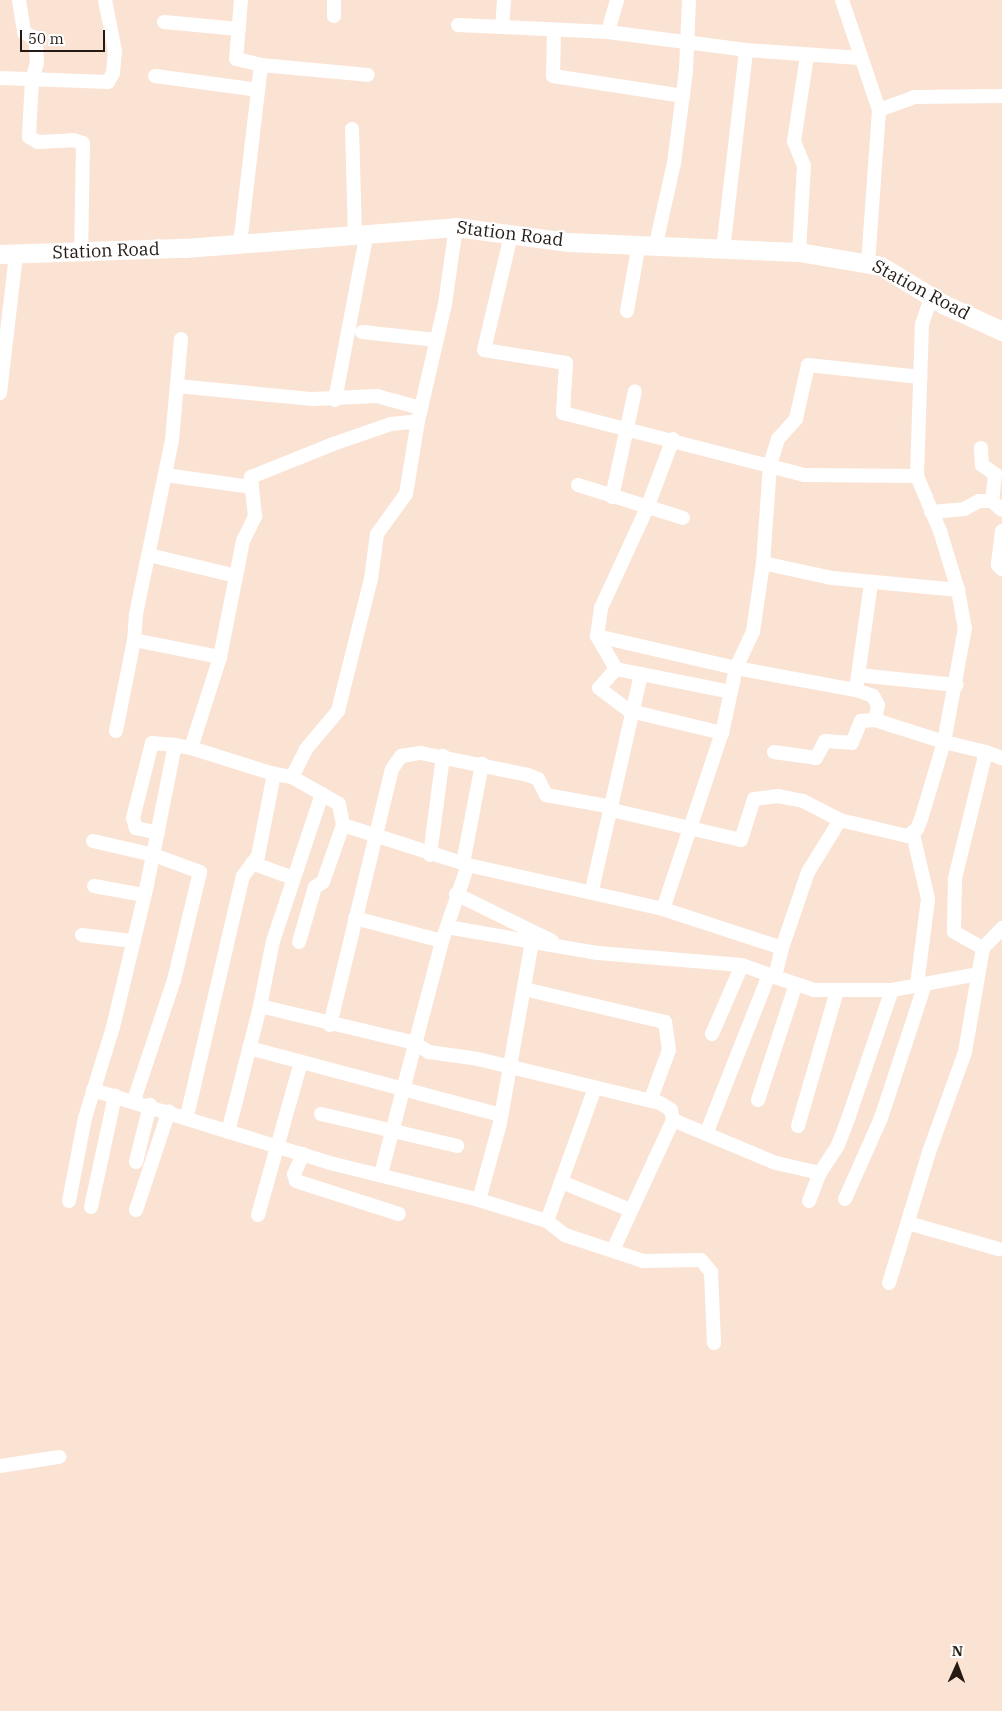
<!DOCTYPE html>
<html>
<head>
<meta charset="utf-8">
<style>
  body { margin:0 }
  #map { position:relative; width:1002px; height:1711px; overflow:hidden; background:#fbe3d4; font-family:"IBM Plex Serif",serif }
  div>[style] { position:absolute }
  [style*='--x'] { left:calc(var(--x)*1px); top:calc(var(--y)*1px); width:calc(var(--w)*1px); rotate:calc(var(--a)*1deg) }
  .minor>* { height:14px; margin:-7px; padding:0 7px; transform-origin:7px; border-radius:7px; background:#fff }
  .secondary>* { height:19px; margin:-9.5px; padding:0 9.5px; transform-origin:9.5px; border-radius:9.5px; background:#fff }
  span { translate:-50% -50%; white-space:nowrap; text-align:center; line-height:1.15; -webkit-text-stroke:4px #fff; paint-order:stroke }
  .street-label { font-size:18px; color:#251b14 }
  .north { position:absolute; left:932px; top:1641px; width:50px; height:50px; -webkit-text-stroke:4px #fff; paint-order:stroke; rotate:2deg; font-size:14px; font-weight:700; line-height:20px; text-align:center; color:#251b14 }
  .north::after { content:''; display:block; margin:auto; width:18px; height:22px; background:#251b14; clip-path:polygon(50% 0,100% 100%,50% 72%,0 100%) }
  .scale { position:absolute; left:20px; top:30px; width:85px; height:22px; box-sizing:border-box; border:2px solid #251b14; border-top:0; padding-left:6px; font-size:15px; line-height:18px; white-space:nowrap; color:#251b14; -webkit-text-stroke:4px #fff; paint-order:stroke }
</style>
</head>
<body>
<div id="map">
  <div class="minor">
    <i style="--x:19;--y:0;--w:33;--a:81"></i>
    <i style="--x:24;--y:33;--w:13;--a:23"></i>
    <i style="--x:36;--y:38;--w:25;--a:88"></i>
    <i style="--x:37;--y:63;--w:17;--a:107"></i>
    <i style="--x:32;--y:79;--w:58;--a:93"></i>
    <i style="--x:29;--y:137;--w:10;--a:29"></i>
    <i style="--x:38;--y:142;--w:35;--a:-3"></i>
    <i style="--x:73;--y:140;--w:10;--a:17"></i>
    <i style="--x:83;--y:143;--w:110;--a:91"></i>
    <i style="--x:241;--y:0;--w:59;--a:94.8"></i>
    <i style="--x:236;--y:59;--w:26;--a:13"></i>
    <i style="--x:504;--y:0;--w:27;--a:94"></i>
    <i style="--x:502;--y:27;--w:106;--a:2.7"></i>
    <i style="--x:617;--y:0;--w:33;--a:106"></i>
    <i style="--x:608;--y:32;--w:139;--a:7.4"></i>
    <i style="--x:842;--y:0;--w:116;--a:71.4"></i>
    <i style="--x:879;--y:110;--w:152;--a:94.1"></i>
    <i style="--x:334;--y:16;--w:16;--a:-90"></i>
    <i style="--x:164;--y:22;--w:75;--a:5.3"></i>
    <i style="--x:458;--y:25;--w:44;--a:2.6"></i>
    <i style="--x:554;--y:30;--w:46;--a:91.2"></i>
    <i style="--x:553;--y:76;--w:132;--a:8.7"></i>
    <i style="--x:155;--y:76;--w:104;--a:7.7"></i>
    <i style="--x:0;--y:78;--w:108;--a:2.1"></i>
    <i style="--x:108;--y:82;--w:10;--a:-61"></i>
    <i style="--x:113;--y:73;--w:22;--a:-85"></i>
    <i style="--x:115;--y:51;--w:52;--a:-101.1"></i>
    <i style="--x:879;--y:110;--w:37;--a:-20"></i>
    <i style="--x:914;--y:97;--w:88;--a:-0.7"></i>
    <i style="--x:352;--y:129;--w:105;--a:88.4"></i>
    <i style="--x:511;--y:235;--w:118;--a:103.2"></i>
    <i style="--x:484;--y:350;--w:83;--a:9"></i>
    <i style="--x:566;--y:363;--w:50;--a:93.4"></i>
    <i style="--x:563;--y:413;--w:249;--a:14.4"></i>
    <i style="--x:804;--y:475;--w:113;--a:0.5"></i>
    <i style="--x:240;--y:244;--w:180;--a:-83.3"></i>
    <i style="--x:261;--y:65;--w:107;--a:5.3"></i>
    <i style="--x:656;--y:244;--w:83;--a:-77.5"></i>
    <i style="--x:674;--y:163;--w:93;--a:-82.6"></i>
    <i style="--x:686;--y:71;--w:71;--a:-87.6"></i>
    <i style="--x:723;--y:250;--w:201;--a:-83.4"></i>
    <i style="--x:746;--y:50;--w:114;--a:4"></i>
    <i style="--x:799;--y:252;--w:86;--a:-86.7"></i>
    <i style="--x:804;--y:166;--w:27;--a:-112"></i>
    <i style="--x:794;--y:141;--w:86;--a:-81.3"></i>
    <i style="--x:931;--y:298;--w:28;--a:109"></i>
    <i style="--x:922;--y:324;--w:152;--a:91.9"></i>
    <i style="--x:917;--y:476;--w:60;--a:67.3"></i>
    <i style="--x:940;--y:531;--w:62;--a:73"></i>
    <i style="--x:958;--y:590;--w:39;--a:80"></i>
    <i style="--x:965;--y:628;--w:116;--a:100.4"></i>
    <i style="--x:944;--y:742;--w:43;--a:13.4"></i>
    <i style="--x:986;--y:752;--w:130;--a:103.8"></i>
    <i style="--x:955;--y:878;--w:54;--a:91.1"></i>
    <i style="--x:954;--y:932;--w:33;--a:29"></i>
    <i style="--x:627;--y:311;--w:69;--a:-80"></i>
    <i style="--x:362;--y:332;--w:75;--a:6.1"></i>
    <i style="--x:181;--y:339;--w:101;--a:95.1"></i>
    <i style="--x:172;--y:440;--w:178;--a:101.7"></i>
    <i style="--x:136;--y:614;--w:26;--a:94"></i>
    <i style="--x:134;--y:640;--w:88;--a:11.2"></i>
    <i style="--x:177;--y:386;--w:137;--a:5.5"></i>
    <i style="--x:313;--y:399;--w:64;--a:-2.7"></i>
    <i style="--x:377;--y:396;--w:46;--a:15.3"></i>
    <i style="--x:0;--y:393;--w:140;--a:-83.4"></i>
    <i style="--x:335;--y:400;--w:170;--a:-79.2"></i>
    <i style="--x:673;--y:439;--w:74;--a:110.6"></i>
    <i style="--x:647;--y:508;--w:110;--a:114.7"></i>
    <i style="--x:601;--y:608;--w:28;--a:98"></i>
    <i style="--x:597;--y:636;--w:38;--a:60"></i>
    <i style="--x:616;--y:669;--w:117;--a:11.3"></i>
    <i style="--x:981;--y:448;--w:17;--a:87"></i>
    <i style="--x:982;--y:465;--w:16;--a:35"></i>
    <i style="--x:995;--y:474;--w:27;--a:96"></i>
    <i style="--x:165;--y:475;--w:88;--a:7.9"></i>
    <i style="--x:578;--y:485;--w:110;--a:17.4"></i>
    <i style="--x:612;--y:497;--w:108;--a:-77.8"></i>
    <i style="--x:931;--y:512;--w:33;--a:-5"></i>
    <i style="--x:964;--y:509;--w:17;--a:-28"></i>
    <i style="--x:979;--y:501;--w:13;--a:0"></i>
    <i style="--x:992;--y:501;--w:13;--a:42"></i>
    <i style="--x:1002;--y:531;--w:34;--a:97"></i>
    <i style="--x:998;--y:565;--w:6;--a:45"></i>
    <i style="--x:149;--y:555;--w:89;--a:13.6"></i>
    <i style="--x:763;--y:563;--w:98;--a:-85.9"></i>
    <i style="--x:770;--y:465;--w:27;--a:-73"></i>
    <i style="--x:778;--y:439;--w:27;--a:-48"></i>
    <i style="--x:796;--y:419;--w:55;--a:-77.5"></i>
    <i style="--x:808;--y:365;--w:113;--a:6.1"></i>
    <i style="--x:597;--y:636;--w:143;--a:13"></i>
    <i style="--x:736;--y:668;--w:122;--a:10.4"></i>
    <i style="--x:856;--y:690;--w:18;--a:19"></i>
    <i style="--x:873;--y:696;--w:10;--a:61"></i>
    <i style="--x:878;--y:705;--w:15;--a:101"></i>
    <i style="--x:875;--y:720;--w:72;--a:17.7"></i>
    <i style="--x:944;--y:742;--w:80;--a:106.6"></i>
    <i style="--x:921;--y:819;--w:11;--a:112"></i>
    <i style="--x:917;--y:829;--w:12;--a:145"></i>
    <i style="--x:907;--y:836;--w:69;--a:-166.6"></i>
    <i style="--x:840;--y:820;--w:42;--a:-152.8"></i>
    <i style="--x:803;--y:801;--w:25;--a:-169"></i>
    <i style="--x:778;--y:796;--w:24;--a:173"></i>
    <i style="--x:754;--y:799;--w:43;--a:107.6"></i>
    <i style="--x:741;--y:840;--w:132;--a:-166.9"></i>
    <i style="--x:616;--y:669;--w:25;--a:132"></i>
    <i style="--x:599;--y:688;--w:39;--a:37"></i>
    <i style="--x:630;--y:711;--w:95;--a:13.4"></i>
    <i style="--x:858;--y:675;--w:99;--a:5.8"></i>
    <i style="--x:856;--y:690;--w:108;--a:-82"></i>
    <i style="--x:116;--y:731;--w:93;--a:-78.8"></i>
    <i style="--x:191;--y:748;--w:87;--a:17.4"></i>
    <i style="--x:774;--y:752;--w:42;--a:8.1"></i>
    <i style="--x:816;--y:758;--w:19;--a:-62"></i>
    <i style="--x:825;--y:741;--w:27;--a:4"></i>
    <i style="--x:852;--y:743;--w:24;--a:-68"></i>
    <i style="--x:861;--y:721;--w:14;--a:-4"></i>
    <i style="--x:986;--y:752;--w:17;--a:21"></i>
    <i style="--x:292;--y:777;--w:31;--a:-63"></i>
    <i style="--x:306;--y:749;--w:50;--a:-49.9"></i>
    <i style="--x:338;--y:711;--w:136;--a:-76"></i>
    <i style="--x:371;--y:579;--w:45;--a:-82.4"></i>
    <i style="--x:377;--y:534;--w:49;--a:-54.1"></i>
    <i style="--x:406;--y:494;--w:74;--a:-80.7"></i>
    <i style="--x:322;--y:794;--w:155;--a:108.4"></i>
    <i style="--x:273;--y:941;--w:66;--a:101.3"></i>
    <i style="--x:260;--y:1006;--w:159;--a:13.4"></i>
    <i style="--x:415;--y:1043;--w:17;--a:33"></i>
    <i style="--x:429;--y:1052;--w:49;--a:8.1"></i>
    <i style="--x:478;--y:1059;--w:187;--a:13.6"></i>
    <i style="--x:660;--y:1103;--w:13;--a:32"></i>
    <i style="--x:671;--y:1110;--w:10;--a:79"></i>
    <i style="--x:673;--y:1120;--w:112;--a:22.7"></i>
    <i style="--x:776;--y:1163;--w:45;--a:12.8"></i>
    <i style="--x:820;--y:1173;--w:33;--a:-57"></i>
    <i style="--x:838;--y:1145;--w:31;--a:-69"></i>
    <i style="--x:849;--y:1116;--w:133;--a:-71.2"></i>
    <i style="--x:158;--y:833;--w:23;--a:-167"></i>
    <i style="--x:136;--y:828;--w:10;--a:-107"></i>
    <i style="--x:133;--y:818;--w:77;--a:-75.8"></i>
    <i style="--x:152;--y:743;--w:23;--a:5"></i>
    <i style="--x:913;--y:834;--w:67;--a:77"></i>
    <i style="--x:928;--y:899;--w:87;--a:97.3"></i>
    <i style="--x:93;--y:841;--w:63;--a:12.9"></i>
    <i style="--x:154;--y:855;--w:49;--a:20.3"></i>
    <i style="--x:200;--y:872;--w:111;--a:103.5"></i>
    <i style="--x:174;--y:980;--w:126;--a:108.4"></i>
    <i style="--x:430;--y:855;--w:100;--a:-82.5"></i>
    <i style="--x:252;--y:863;--w:44;--a:20.1"></i>
    <i style="--x:463;--y:863;--w:101;--a:-79.1"></i>
    <i style="--x:94;--y:886;--w:51;--a:10.2"></i>
    <i style="--x:592;--y:890;--w:221;--a:-77.2"></i>
    <i style="--x:456;--y:894;--w:107;--a:26.1"></i>
    <i style="--x:663;--y:909;--w:186;--a:-71.5"></i>
    <i style="--x:722;--y:733;--w:66;--a:-77.8"></i>
    <i style="--x:736;--y:668;--w:40;--a:-65"></i>
    <i style="--x:753;--y:632;--w:70;--a:-81.8"></i>
    <i style="--x:763;--y:563;--w:71;--a:12.3"></i>
    <i style="--x:832;--y:578;--w:127;--a:5.4"></i>
    <i style="--x:355;--y:918;--w:90;--a:14.8"></i>
    <i style="--x:447;--y:927;--w:153;--a:9.8"></i>
    <i style="--x:598;--y:953;--w:144;--a:4.8"></i>
    <i style="--x:742;--y:965;--w:35;--a:20"></i>
    <i style="--x:82;--y:935;--w:50;--a:6.8"></i>
    <i style="--x:299;--y:942;--w:57;--a:-73.8"></i>
    <i style="--x:315;--y:887;--w:9;--a:-32"></i>
    <i style="--x:323;--y:882;--w:60;--a:-70.7"></i>
    <i style="--x:782;--y:948;--w:80;--a:-71.1"></i>
    <i style="--x:808;--y:872;--w:61;--a:-58.4"></i>
    <i style="--x:524;--y:989;--w:145;--a:13.2"></i>
    <i style="--x:665;--y:1022;--w:28;--a:82"></i>
    <i style="--x:669;--y:1050;--w:54;--a:110.4"></i>
    <i style="--x:330;--y:1025;--w:263;--a:-76.4"></i>
    <i style="--x:392;--y:769;--w:16;--a:-55"></i>
    <i style="--x:401;--y:756;--w:20;--a:-9"></i>
    <i style="--x:421;--y:753;--w:109;--a:11.6"></i>
    <i style="--x:528;--y:775;--w:11;--a:22"></i>
    <i style="--x:538;--y:779;--w:18;--a:63"></i>
    <i style="--x:546;--y:795;--w:67;--a:10.3"></i>
    <i style="--x:712;--y:1034;--w:75;--a:-66.5"></i>
    <i style="--x:249;--y:1048;--w:261;--a:14.9"></i>
    <i style="--x:93;--y:1090;--w:252;--a:17.1"></i>
    <i style="--x:334;--y:1164;--w:149;--a:13.9"></i>
    <i style="--x:479;--y:1200;--w:71;--a:17.2"></i>
    <i style="--x:547;--y:1221;--w:23;--a:38"></i>
    <i style="--x:565;--y:1235;--w:82;--a:18.4"></i>
    <i style="--x:643;--y:1261;--w:58;--a:-1"></i>
    <i style="--x:701;--y:1260;--w:16;--a:50"></i>
    <i style="--x:711;--y:1272;--w:71;--a:87.6"></i>
    <i style="--x:758;--y:1100;--w:122;--a:-71.9"></i>
    <i style="--x:321;--y:1114;--w:140;--a:13.2"></i>
    <i style="--x:187;--y:1116;--w:246;--a:-76.9"></i>
    <i style="--x:243;--y:876;--w:25;--a:-53"></i>
    <i style="--x:258;--y:856;--w:84;--a:-79"></i>
    <i style="--x:274;--y:774;--w:18;--a:9"></i>
    <i style="--x:292;--y:777;--w:54;--a:29.9"></i>
    <i style="--x:339;--y:804;--w:21;--a:79"></i>
    <i style="--x:343;--y:825;--w:131;--a:17.7"></i>
    <i style="--x:468;--y:865;--w:200;--a:12.7"></i>
    <i style="--x:663;--y:909;--w:125;--a:18.1"></i>
    <i style="--x:782;--y:948;--w:30;--a:104"></i>
    <i style="--x:775;--y:977;--w:41;--a:18.4"></i>
    <i style="--x:814;--y:990;--w:78;--a:0"></i>
    <i style="--x:892;--y:990;--w:87;--a:-10.5"></i>
    <i style="--x:798;--y:1126;--w:141;--a:-73.9"></i>
    <i style="--x:228;--y:1132;--w:130;--a:-75.7"></i>
    <i style="--x:706;--y:1134;--w:171;--a:-68.4"></i>
    <i style="--x:303;--y:1154;--w:22;--a:114"></i>
    <i style="--x:294;--y:1174;--w:7;--a:74"></i>
    <i style="--x:296;--y:1181;--w:108;--a:17.8"></i>
    <i style="--x:136;--y:1162;--w:59;--a:-76.2"></i>
    <i style="--x:381;--y:1174;--w:241;--a:-75.3"></i>
    <i style="--x:442;--y:941;--w:80;--a:-71.1"></i>
    <i style="--x:564;--y:1183;--w:71;--a:22.2"></i>
    <i style="--x:845;--y:1199;--w:89;--a:-66"></i>
    <i style="--x:881;--y:1118;--w:141;--a:-71.8"></i>
    <i style="--x:479;--y:1200;--w:80;--a:-74.7"></i>
    <i style="--x:500;--y:1123;--w:184;--a:-80"></i>
    <i style="--x:69;--y:1201;--w:85;--a:-79.1"></i>
    <i style="--x:85;--y:1118;--w:95;--a:-72.9"></i>
    <i style="--x:113;--y:1027;--w:146;--a:-76.5"></i>
    <i style="--x:147;--y:885;--w:143;--a:-78.7"></i>
    <i style="--x:175;--y:745;--w:16;--a:11"></i>
    <i style="--x:191;--y:748;--w:96;--a:-72.3"></i>
    <i style="--x:220;--y:657;--w:118;--a:-78.8"></i>
    <i style="--x:243;--y:541;--w:28;--a:-64"></i>
    <i style="--x:255;--y:516;--w:39;--a:-96"></i>
    <i style="--x:251;--y:477;--w:88;--a:-21.9"></i>
    <i style="--x:333;--y:444;--w:61;--a:-19"></i>
    <i style="--x:391;--y:424;--w:27;--a:-6"></i>
    <i style="--x:418;--y:421;--w:120;--a:-77"></i>
    <i style="--x:445;--y:304;--w:78;--a:-81.9"></i>
    <i style="--x:809;--y:1201;--w:30;--a:-69"></i>
    <i style="--x:91;--y:1207;--w:114;--a:-77.8"></i>
    <i style="--x:136;--y:1210;--w:104;--a:-71.6"></i>
    <i style="--x:258;--y:1215;--w:159;--a:-74.3"></i>
    <i style="--x:547;--y:1221;--w:141;--a:-70.2"></i>
    <i style="--x:908;--y:1223;--w:94;--a:16.1"></i>
    <i style="--x:613;--y:1250;--w:143;--a:-65.2"></i>
    <i style="--x:889;--y:1283;--w:137;--a:-73"></i>
    <i style="--x:929;--y:1152;--w:106;--a:-70.2"></i>
    <i style="--x:965;--y:1052;--w:106;--a:-80.2"></i>
    <i style="--x:983;--y:948;--w:28;--a:-46"></i>
    <i style="--x:0;--y:1466;--w:60;--a:-8.7"></i>
  </div>
  <div class="secondary">
    <i style="--x:0;--y:254;--w:185;--a:-1.9"></i>
    <i style="--x:185;--y:248;--w:272;--a:-4.4"></i>
    <i style="--x:456;--y:227;--w:114;--a:7.6"></i>
    <i style="--x:569;--y:242;--w:230;--a:2.5"></i>
    <i style="--x:799;--y:252;--w:83;--a:9.7"></i>
    <i style="--x:881;--y:266;--w:73;--a:31.5"></i>
    <i style="--x:943;--y:304;--w:65;--a:24.6"></i>
  </div>
  <div class="street-label">
    <span style="left:510px;top:234px;rotate:7deg">Station Road</span>
    <span style="left:106px;top:251px;rotate:-2deg">Station Road</span>
    <span style="left:921px;top:290px;rotate:28deg">Station Road</span>
  </div>
  <div class="north">N</div>
  <div class="scale">50 m</div>
</div>
</body>
</html>
